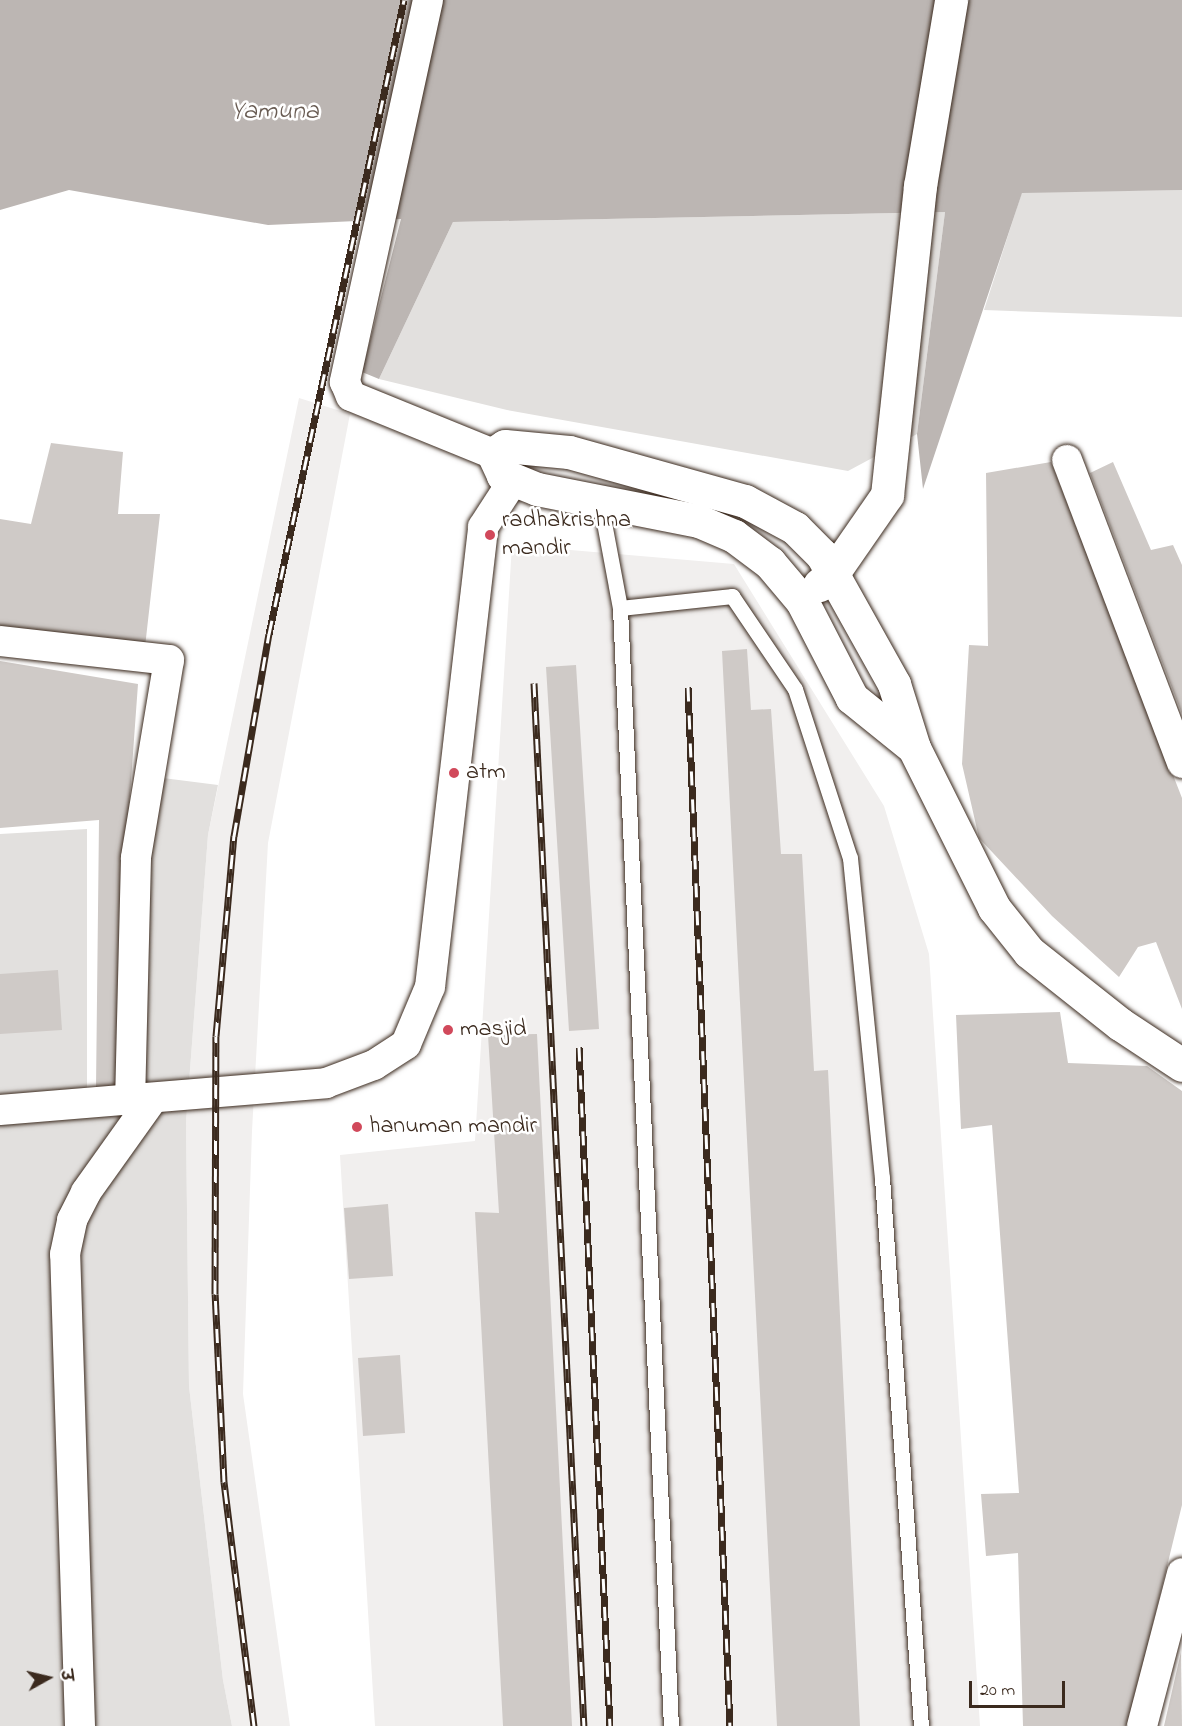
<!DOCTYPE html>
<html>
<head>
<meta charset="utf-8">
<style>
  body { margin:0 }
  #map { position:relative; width:1182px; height:1726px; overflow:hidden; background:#fff; font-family:"Indie Flower","Playpen Sans Deva",sans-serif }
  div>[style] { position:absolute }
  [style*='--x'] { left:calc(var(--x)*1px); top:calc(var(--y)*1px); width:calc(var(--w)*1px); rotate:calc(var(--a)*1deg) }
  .built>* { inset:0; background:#f1efee }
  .green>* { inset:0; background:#e2e0de }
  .water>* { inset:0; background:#bcb6b3 }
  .building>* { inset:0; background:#cfcac7 }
  .roads { filter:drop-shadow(0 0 2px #3b2a1e) drop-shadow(0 0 2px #3b2a1e) }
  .lane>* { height:15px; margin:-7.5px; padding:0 7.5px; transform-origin:7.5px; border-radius:7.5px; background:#fff }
  .street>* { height:30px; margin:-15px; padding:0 15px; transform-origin:15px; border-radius:15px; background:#fff }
  .secondary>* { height:33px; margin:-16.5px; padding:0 16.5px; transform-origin:16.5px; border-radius:16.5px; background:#fff }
  .rail>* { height:7px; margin-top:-3.5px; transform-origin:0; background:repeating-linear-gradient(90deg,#fff 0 14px,#3b2a1e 0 28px); box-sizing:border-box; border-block:2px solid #3b2a1e }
  .dots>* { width:16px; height:16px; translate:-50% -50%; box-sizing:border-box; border:3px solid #fff; border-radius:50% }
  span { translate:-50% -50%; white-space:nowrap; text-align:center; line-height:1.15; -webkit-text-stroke:5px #fff; paint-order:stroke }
  .poi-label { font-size:24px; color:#3b2a1e }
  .left { translate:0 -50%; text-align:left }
  .water-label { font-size:26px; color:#685b52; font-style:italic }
  .north { position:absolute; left:18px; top:1648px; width:60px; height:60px; -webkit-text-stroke:4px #fff; paint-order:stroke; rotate:82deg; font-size:16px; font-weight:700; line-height:24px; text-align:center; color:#3b2a1e }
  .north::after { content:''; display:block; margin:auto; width:21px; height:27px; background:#3b2a1e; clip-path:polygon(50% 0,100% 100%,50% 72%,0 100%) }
  .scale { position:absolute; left:969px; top:1681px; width:96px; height:27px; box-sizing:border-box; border:3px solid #3b2a1e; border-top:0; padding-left:8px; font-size:18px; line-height:21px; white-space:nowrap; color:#3b2a1e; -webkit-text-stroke:4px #fff; paint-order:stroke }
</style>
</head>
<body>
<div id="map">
  <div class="built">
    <i style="clip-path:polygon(299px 398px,350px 414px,268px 843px,252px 1131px,243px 1394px,290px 1726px,232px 1726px,223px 1680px,189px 1386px,186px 1122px,208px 835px)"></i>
    <i style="clip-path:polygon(512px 545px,734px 564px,884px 806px,929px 954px,980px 1726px,375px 1726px,340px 1155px,475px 1141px)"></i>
  </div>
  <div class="green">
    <i style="clip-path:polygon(1182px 190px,1182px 317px,984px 310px,1022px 192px)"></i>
    <i style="clip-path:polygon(945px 212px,917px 434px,848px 471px,507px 410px,379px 379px,453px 222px)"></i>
    <i style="clip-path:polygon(163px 778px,218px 785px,208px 835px,186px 1122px,189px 1386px,223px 1680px,232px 1726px,0 1726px,0 834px,87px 829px,87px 1096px,140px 1090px,143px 862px)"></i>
  </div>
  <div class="water">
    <i style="clip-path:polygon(0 0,1182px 0,1182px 190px,1022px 193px,923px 489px,917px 434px,945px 212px,453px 222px,379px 379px,362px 372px,401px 219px,268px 225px,69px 190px,0 210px)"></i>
  </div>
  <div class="building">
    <i style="clip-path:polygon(51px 443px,123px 452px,118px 514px,160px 514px,145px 647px,0 630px,0 519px,31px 524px)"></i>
    <i style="clip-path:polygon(1051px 462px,1182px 798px,1182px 1009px,1156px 942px,1138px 947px,1119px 977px,1052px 916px,979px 838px,962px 764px,969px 645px,988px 646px,986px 473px)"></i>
    <i style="clip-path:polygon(1113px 462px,1151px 550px,1173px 545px,1182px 565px,1182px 714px,1090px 473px)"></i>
    <i style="clip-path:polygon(747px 649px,751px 710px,771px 709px,781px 854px,802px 854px,814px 1071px,828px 1070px,860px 1726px,777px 1726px,722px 651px)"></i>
    <i style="clip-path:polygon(0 661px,138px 684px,126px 850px,123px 1087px,96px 1088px,99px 820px,0 828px)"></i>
    <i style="clip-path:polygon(576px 665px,599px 1029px,569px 1031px,546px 667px)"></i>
    <i style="clip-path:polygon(58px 970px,62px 1030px,0 1034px,0 974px)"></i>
    <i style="clip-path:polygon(1060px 1012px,1068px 1063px,1147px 1066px,1182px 1091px,1182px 1505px,1128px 1726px,1023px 1726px,1018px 1553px,986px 1556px,981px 1494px,1019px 1493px,992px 1125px,961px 1129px,956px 1015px)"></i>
    <i style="clip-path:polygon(537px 1034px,572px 1726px,503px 1726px,475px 1212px,499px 1213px,488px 1035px)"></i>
    <i style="clip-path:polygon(388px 1204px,393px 1276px,349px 1279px,344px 1208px)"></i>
    <i style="clip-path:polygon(400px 1355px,405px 1433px,363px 1436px,358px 1358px)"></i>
    <i style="clip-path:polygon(1181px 1652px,1182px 1726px,1164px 1726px)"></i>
  </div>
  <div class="roads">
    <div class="lane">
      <i style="--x:600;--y:501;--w:109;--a:79.4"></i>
      <i style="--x:620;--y:608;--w:113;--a:-6.1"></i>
      <i style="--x:732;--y:596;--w:112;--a:55.9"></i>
      <i style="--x:795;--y:689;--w:178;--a:72"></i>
      <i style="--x:850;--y:858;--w:322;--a:84.3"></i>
      <i style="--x:882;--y:1178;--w:549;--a:85.93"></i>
      <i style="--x:620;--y:608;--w:1119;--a:87.39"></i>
    </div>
    <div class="street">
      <i style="--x:428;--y:0;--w:391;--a:102.3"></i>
      <i style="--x:345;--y:382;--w:15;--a:67"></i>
      <i style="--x:351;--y:396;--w:153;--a:22.2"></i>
      <i style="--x:1067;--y:460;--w:324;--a:69.2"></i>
      <i style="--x:0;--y:641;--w:170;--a:6.4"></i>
      <i style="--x:169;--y:660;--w:201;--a:99.5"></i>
      <i style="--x:136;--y:858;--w:242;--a:91.4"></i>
      <i style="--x:0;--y:1110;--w:327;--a:-4.7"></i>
      <i style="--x:326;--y:1083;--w:51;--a:-20.6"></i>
      <i style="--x:374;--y:1065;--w:38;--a:-33"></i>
      <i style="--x:406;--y:1044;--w:62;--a:-67.2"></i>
      <i style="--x:430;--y:987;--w:463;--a:-83.4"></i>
      <i style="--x:483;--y:527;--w:57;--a:-57.1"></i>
      <i style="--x:80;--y:1726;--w:472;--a:-91.8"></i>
      <i style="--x:65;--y:1254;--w:35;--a:-78"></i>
      <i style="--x:72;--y:1220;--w:31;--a:-63"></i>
      <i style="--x:86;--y:1192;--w:115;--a:-54.5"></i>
      <i style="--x:1142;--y:1726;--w:158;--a:-75.3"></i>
    </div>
    <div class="secondary">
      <i style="--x:819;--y:585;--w:18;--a:-41"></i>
      <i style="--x:833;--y:573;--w:95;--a:-55.3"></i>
      <i style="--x:887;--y:495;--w:311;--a:-83.9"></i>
      <i style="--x:920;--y:186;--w:189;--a:-80.5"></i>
      <i style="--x:914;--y:748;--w:80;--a:-141.1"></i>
      <i style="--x:852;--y:698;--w:109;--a:-117.3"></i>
      <i style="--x:802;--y:601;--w:50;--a:-130.1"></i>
      <i style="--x:770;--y:563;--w:45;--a:-143.1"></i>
      <i style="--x:734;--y:536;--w:38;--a:-157"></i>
      <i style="--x:699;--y:521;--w:165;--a:-168.8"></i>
      <i style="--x:537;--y:489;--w:37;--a:-158"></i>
      <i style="--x:503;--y:475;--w:23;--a:-115"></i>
      <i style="--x:493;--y:454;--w:14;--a:-34"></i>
      <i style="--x:505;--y:446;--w:64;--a:5.4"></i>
      <i style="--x:569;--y:452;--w:183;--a:15.6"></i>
      <i style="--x:745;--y:501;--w:57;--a:28.4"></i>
      <i style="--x:795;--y:528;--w:38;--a:45"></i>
      <i style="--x:822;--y:555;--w:148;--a:60.8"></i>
      <i style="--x:894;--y:684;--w:67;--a:72.6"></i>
      <i style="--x:914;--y:748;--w:179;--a:63.4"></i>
      <i style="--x:994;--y:908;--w:56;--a:51.5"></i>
      <i style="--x:1029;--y:952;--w:116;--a:38.4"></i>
      <i style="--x:1120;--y:1024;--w:74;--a:33.5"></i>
    </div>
  </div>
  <div class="rail">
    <i style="--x:534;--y:683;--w:1044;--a:87.26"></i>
    <i style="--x:688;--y:687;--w:1040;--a:87.69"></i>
    <i style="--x:579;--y:1047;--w:680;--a:87.39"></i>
    <i style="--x:254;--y:1726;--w:246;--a:-97"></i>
    <i style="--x:224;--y:1482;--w:188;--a:-92.7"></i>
    <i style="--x:215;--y:1294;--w:258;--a:-89.8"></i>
    <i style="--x:216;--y:1036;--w:201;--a:-84.9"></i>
    <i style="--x:234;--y:836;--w:205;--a:-80.2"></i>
    <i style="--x:269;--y:634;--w:648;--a:-77.98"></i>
  </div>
  <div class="dots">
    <i style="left:490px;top:535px;background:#d1495b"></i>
    <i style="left:454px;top:773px;background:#d1495b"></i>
    <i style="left:448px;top:1030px;background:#d1495b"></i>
    <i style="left:357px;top:1127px;background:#d1495b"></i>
  </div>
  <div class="poi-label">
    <span class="left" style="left:502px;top:535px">radhakrishna<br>mandir</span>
    <span class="left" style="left:466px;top:773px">atm</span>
    <span class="left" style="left:460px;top:1030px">masjid</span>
    <span class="left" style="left:369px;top:1127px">hanuman mandir</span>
  </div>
  <div class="water-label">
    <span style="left:275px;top:113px">Yamuna</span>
  </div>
  <div class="north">उ</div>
  <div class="scale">20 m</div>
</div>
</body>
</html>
